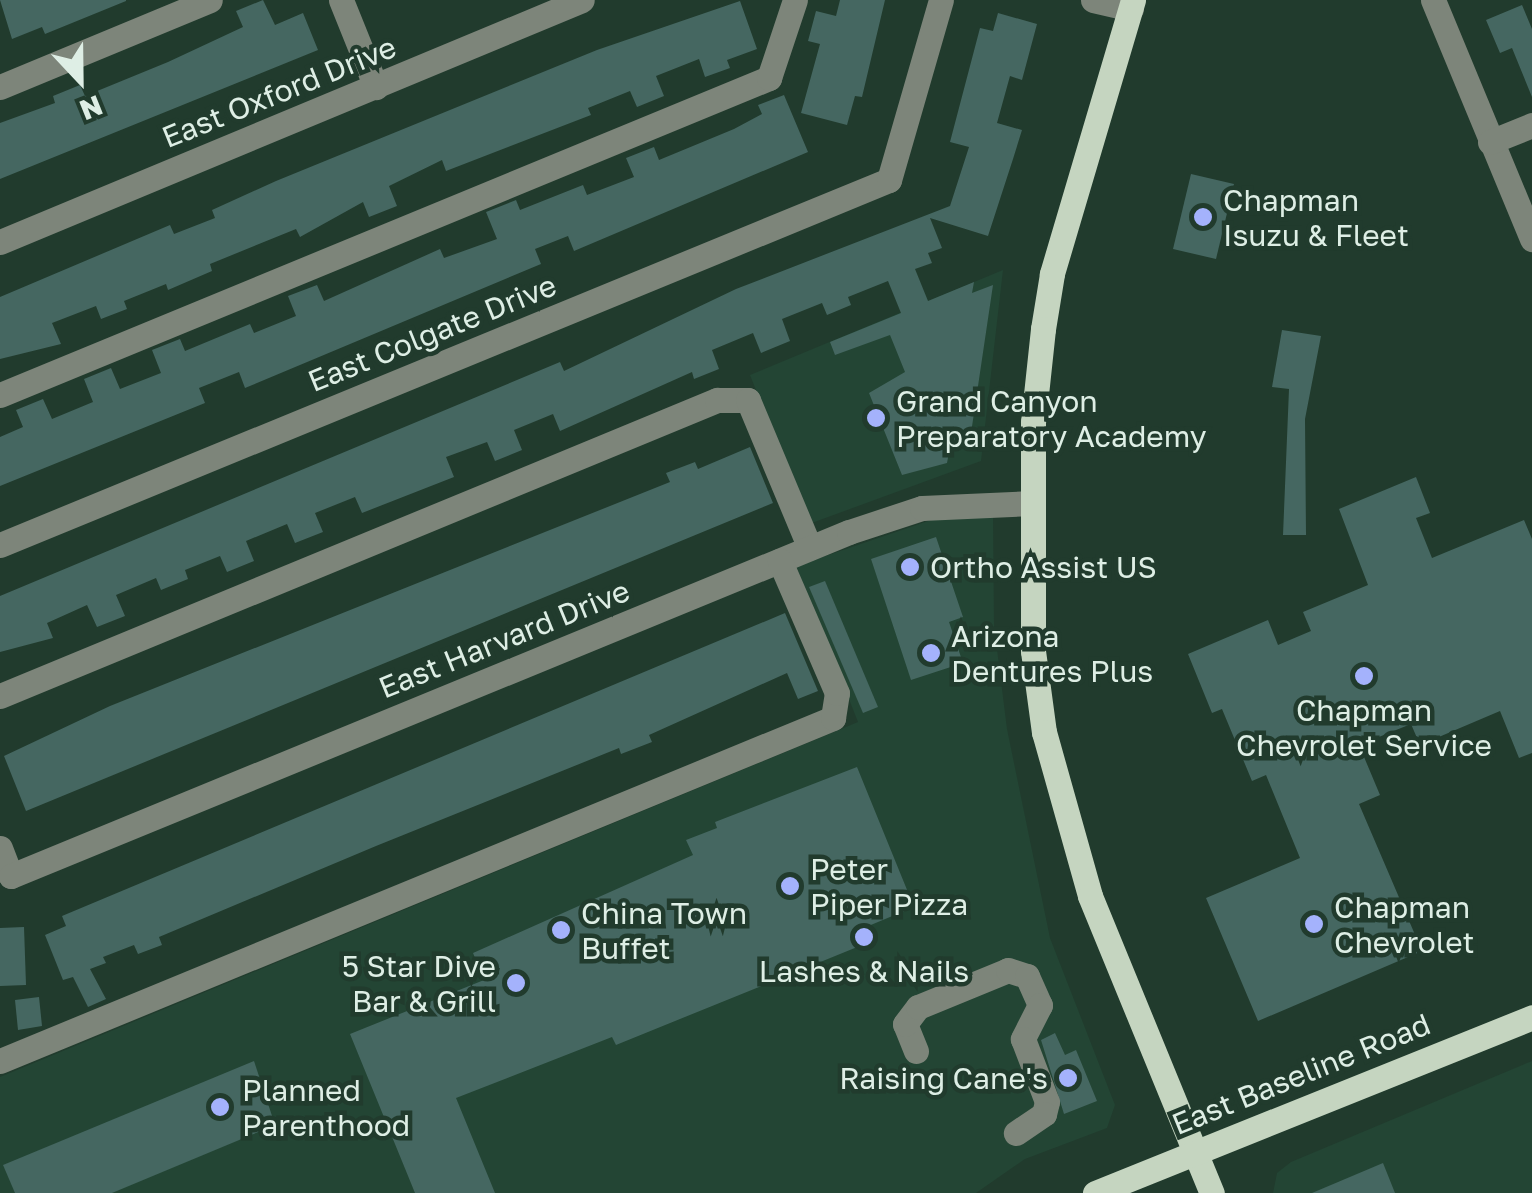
<!DOCTYPE html>
<html>
<head>
<meta charset="utf-8">
<style>
  body { margin:0 }
  #map { position:relative; width:1532px; height:1193px; overflow:hidden; background:#213b2d; font-family:"Golos Text",sans-serif }
  div>[style] { position:absolute }
  [style*='--x'] { left:calc(var(--x)*1px); top:calc(var(--y)*1px); width:calc(var(--w)*1px); rotate:calc(var(--a)*1deg) }
  .built>* { inset:0; background:#234534 }
  .building>* { inset:0; background:#456761 }
  .minor>* { height:25px; margin:-12.5px; padding:0 12.5px; transform-origin:12.5px; border-radius:12.5px; background:#7d857a }
  .major>* { height:25px; margin:-12.5px; padding:0 12.5px; transform-origin:12.5px; border-radius:12.5px; background:#c5d5c0 }
  .dots>* { width:28px; height:28px; translate:-50% -50%; box-sizing:border-box; border:5px solid #213b2d; border-radius:50% }
  span { translate:-50% -50%; white-space:nowrap; text-align:center; line-height:1.15; -webkit-text-stroke:9px #213b2d; paint-order:stroke }
  .street-label { font-size:30px; color:#deeee5 }
  .poi-label { font-size:30px; color:#deeee5 }
  .left { translate:0 -50%; text-align:left }
  .right { translate:-100% -50%; text-align:right }
  .north { position:absolute; left:30px; top:30px; width:100px; height:100px; -webkit-text-stroke:8px #213b2d; paint-order:stroke; rotate:158deg; font-size:28px; font-weight:700; line-height:40px; text-align:center; color:#deeee5 }
  .north::after { content:''; display:block; margin:auto; width:35px; height:45px; background:#deeee5; clip-path:polygon(50% 0,100% 100%,50% 72%,0 100%) }
</style>
</head>
<body>
<div id="map">
  <div class="built">
    <i style="clip-path:polygon(1003px 270px,981px 461px,809px 524px,750px 375px)"></i>
    <i style="clip-path:polygon(993px 511px,994px 625px,1007px 729px,1050px 938px,1115px 1105px,1107px 1128px,1025px 1159px,976px 1193px,0 1193px,0 1077px,858px 722px,796px 566px,937px 518px)"></i>
    <i style="clip-path:polygon(1532px 1061px,1532px 1193px,1273px 1193px,1277px 1173px,1291px 1162px)"></i>
  </div>
  <div class="building">
    <i style="clip-path:polygon(0 0,126px 0,126px 1px,45px 34px,42px 27px,12px 39px)"></i>
    <i style="clip-path:polygon(263px 0,275px 25px,303px 13px,318px 50px,0 179px,0 123px,55px 103px,53px 96px,80px 85px,85px 96px,168px 62px,243px 27px,236px 11px)"></i>
    <i style="clip-path:polygon(840px 0,885px 0,862px 97px,855px 96px,847px 125px,801px 113px,820px 44px,808px 41px,816px 11px,836px 16px)"></i>
    <i style="clip-path:polygon(740px 1px,757px 49px,727px 60px,730px 68px,705px 77px,699px 59px,656px 76px,664px 96px,637px 107px,630px 91px,588px 108px,591px 115px,446px 171px,442px 160px,389px 186px,397px 206px,369px 217px,363px 202px,300px 237px,296px 229px,210px 264px,212px 271px,168px 290px,166px 284px,124px 301px,127px 309px,101px 319px,96px 306px,52px 323px,61px 344px,0 359px,0 297px,170px 225px,174px 234px,215px 218px,212px 210px,276px 181px,597px 50px)"></i>
    <i style="clip-path:polygon(1522px 5px,1532px 29px,1532px 97px,1512px 48px,1500px 53px,1486px 20px)"></i>
    <i style="clip-path:polygon(998px 13px,1037px 24px,1022px 80px,1010px 76px,997px 123px,1022px 130px,1013px 159px,988px 236px,930px 218px,942px 248px,928px 253px,932px 263px,915px 269px,928px 301px,974px 282px,972px 293px,993px 285px,970px 440px,950px 447px,947px 463px,902px 475px,869px 393px,905px 372px,890px 335px,835px 355px,830px 342px,901px 313px,888px 281px,848px 297px,851px 305px,827px 315px,822px 303px,782px 319px,790px 341px,761px 353px,753px 333px,712px 350px,719px 369px,694px 379px,692px 372px,560px 431px,553px 414px,514px 430px,522px 450px,495px 461px,487px 442px,446px 457px,454px 477px,362px 513px,355px 497px,315px 513px,323px 532px,295px 543px,287px 524px,246px 541px,254px 561px,227px 572px,220px 556px,185px 570px,188px 579px,161px 590px,156px 578px,116px 595px,125px 616px,97px 627px,87px 605px,47px 623px,53px 638px,0 652px,0 596px,560px 362px,564px 371px,736px 289px,950px 206px,969px 147px,950px 142px,980px 28px,993px 31px)"></i>
    <i style="clip-path:polygon(784px 95px,808px 152px,574px 251px,568px 236px,535px 249px,541px 264px,245px 388px,239px 372px,199px 388px,205px 403px,0 486px,0 437px,23px 427px,16px 410px,43px 399px,52px 419px,93px 402px,84px 379px,111px 368px,120px 389px,161px 373px,152px 350px,180px 339px,185px 351px,250px 324px,254px 333px,296px 316px,288px 296px,317px 285px,324px 301px,440px 249px,444px 258px,497px 239px,486px 212px,516px 200px,520px 210px,583px 185px,587px 195px,634px 177px,626px 158px,654px 147px,659px 160px,734px 129px,762px 114px,758px 105px)"></i>
    <i style="clip-path:polygon(1191px 174px,1234px 184px,1216px 259px,1173px 249px)"></i>
    <i style="clip-path:polygon(1282px 330px,1321px 336px,1305px 419px,1306px 535px,1283px 535px,1289px 389px,1272px 387px)"></i>
    <i style="clip-path:polygon(750px 447px,773px 503px,26px 811px,4px 756px,110px 706px,670px 482px,666px 473px,695px 462px,698px 469px)"></i>
    <i style="clip-path:polygon(1416px 477px,1430px 513px,1416px 518px,1432px 558px,1524px 520px,1532px 539px,1532px 753px,1519px 758px,1500px 711px,1420px 745px,1411px 724px,1359px 745px,1380px 795px,1359px 804px,1422px 951px,1258px 1021px,1206px 898px,1300px 858px,1266px 775px,1252px 781px,1222px 709px,1212px 713px,1188px 654px,1268px 620px,1278px 645px,1311px 631px,1303px 612px,1368px 585px,1339px 509px)"></i>
    <i style="clip-path:polygon(936px 537px,963px 617px,949px 622px,963px 663px,911px 680px,871px 559px)"></i>
    <i style="clip-path:polygon(825px 581px,878px 707px,863px 713px,809px 587px)"></i>
    <i style="clip-path:polygon(785px 613px,818px 691px,798px 699px,787px 673px,649px 735px,652px 742px,621px 754px,619px 748px,376px 846px,159px 937px,162px 945px,138px 954px,134px 945px,103px 957px,106px 963px,90px 969px,106px 999px,88px 1007px,73px 977px,63px 980px,45px 935px,66px 926px,62px 916px)"></i>
    <i style="clip-path:polygon(857px 767px,914px 907px,866px 927px,872px 941px,616px 1045px,612px 1037px,456px 1098px,495px 1193px,415px 1193px,350px 1034px,484px 980px,473px 953px,693px 855px,686px 840px,717px 828px,715px 822px)"></i>
    <i style="clip-path:polygon(24px 927px,26px 985px,0 986px,0 928px)"></i>
    <i style="clip-path:polygon(39px 997px,42px 1026px,18px 1030px,15px 1000px)"></i>
    <i style="clip-path:polygon(1055px 1033px,1065px 1055px,1076px 1050px,1097px 1101px,1064px 1114px,1041px 1040px)"></i>
    <i style="clip-path:polygon(254px 1061px,275px 1125px,112px 1193px,15px 1193px,3px 1165px)"></i>
    <i style="clip-path:polygon(1383px 1163px,1395px 1193px,1312px 1193px)"></i>
  </div>
  <div class="minor">
    <i style="--x:341;--y:0;--w:94;--a:68.1"></i>
    <i style="--x:1093;--y:0;--w:39;--a:13"></i>
    <i style="--x:1433;--y:0;--w:259;--a:67.5"></i>
    <i style="--x:0;--y:87;--w:227;--a:-22.5"></i>
    <i style="--x:1490;--y:142;--w:45;--a:-22"></i>
    <i style="--x:0;--y:242;--w:630;--a:-22.58"></i>
    <i style="--x:0;--y:395;--w:832;--a:-22.4"></i>
    <i style="--x:769;--y:78;--w:82;--a:-71.6"></i>
    <i style="--x:0;--y:545;--w:961;--a:-22.32"></i>
    <i style="--x:889;--y:180;--w:187;--a:-73.9"></i>
    <i style="--x:0;--y:696;--w:776;--a:-22.43"></i>
    <i style="--x:717;--y:400;--w:31;--a:0"></i>
    <i style="--x:748;--y:400;--w:160;--a:67.3"></i>
    <i style="--x:0;--y:848;--w:30;--a:69"></i>
    <i style="--x:11;--y:876;--w:906;--a:-22.32"></i>
    <i style="--x:849;--y:532;--w:77;--a:-18.2"></i>
    <i style="--x:922;--y:508;--w:109;--a:-2.6"></i>
    <i style="--x:916;--y:1051;--w:29;--a:-112"></i>
    <i style="--x:905;--y:1024;--w:21;--a:-53"></i>
    <i style="--x:918;--y:1007;--w:97;--a:-22.3"></i>
    <i style="--x:1008;--y:970;--w:20;--a:18"></i>
    <i style="--x:1027;--y:976;--w:32;--a:66"></i>
    <i style="--x:1040;--y:1005;--w:38;--a:117"></i>
    <i style="--x:1023;--y:1039;--w:67;--a:69.1"></i>
    <i style="--x:1047;--y:1102;--w:12;--a:104"></i>
    <i style="--x:1044;--y:1114;--w:34;--a:146"></i>
    <i style="--x:0;--y:1061;--w:901;--a:-22.38"></i>
    <i style="--x:833;--y:718;--w:25;--a:-81"></i>
    <i style="--x:837;--y:693;--w:144;--a:-113.4"></i>
  </div>
  <div class="major">
    <i style="--x:1133;--y:0;--w:286;--a:106.5"></i>
    <i style="--x:1052;--y:274;--w:56;--a:99.3"></i>
    <i style="--x:1043;--y:329;--w:94;--a:96.1"></i>
    <i style="--x:1033;--y:422;--w:229;--a:90"></i>
    <i style="--x:1033;--y:651;--w:82;--a:82.3"></i>
    <i style="--x:1044;--y:732;--w:170;--a:74.3"></i>
    <i style="--x:1090;--y:896;--w:321;--a:67.7"></i>
    <i style="--x:1095;--y:1193;--w:471;--a:-21.9"></i>
  </div>
  <div class="dots">
    <i style="left:1203px;top:217px;background:#a4b2fc"></i>
    <i style="left:876px;top:418px;background:#a4b2fc"></i>
    <i style="left:910px;top:567px;background:#a4b2fc"></i>
    <i style="left:931px;top:653px;background:#a4b2fc"></i>
    <i style="left:1364px;top:676px;background:#a4b2fc"></i>
    <i style="left:790px;top:886px;background:#a4b2fc"></i>
    <i style="left:1314px;top:924px;background:#a4b2fc"></i>
    <i style="left:561px;top:930px;background:#a4b2fc"></i>
    <i style="left:864px;top:937px;background:#a4b2fc"></i>
    <i style="left:516px;top:983px;background:#a4b2fc"></i>
    <i style="left:1068px;top:1078px;background:#a4b2fc"></i>
    <i style="left:220px;top:1107px;background:#a4b2fc"></i>
  </div>
  <div class="street-label">
    <span style="left:279px;top:92px;rotate:-22deg">East Oxford Drive</span>
    <span style="left:432px;top:333px;rotate:-22deg">East Colgate Drive</span>
    <span style="left:504px;top:639px;rotate:-22deg">East Harvard Drive</span>
    <span style="left:1301px;top:1074px;rotate:-22deg">East Baseline Road</span>
  </div>
  <div class="poi-label">
    <span class="left" style="left:1223px;top:217px">Chapman<br>Isuzu &amp; Fleet</span>
    <span class="left" style="left:896px;top:418px">Grand Canyon<br>Preparatory Academy</span>
    <span class="left" style="left:930px;top:567px">Ortho Assist US</span>
    <span class="left" style="left:951px;top:653px">Arizona<br>Dentures Plus</span>
    <span style="left:1364px;top:727px">Chapman<br>Chevrolet Service</span>
    <span class="left" style="left:810px;top:886px">Peter<br>Piper Pizza</span>
    <span class="left" style="left:1334px;top:924px">Chapman<br>Chevrolet</span>
    <span class="left" style="left:581px;top:930px">China Town<br>Buffet</span>
    <span class="right" style="left:496px;top:983px">5 Star Dive<br>Bar &amp; Grill</span>
    <span style="left:864px;top:971px">Lashes &amp; Nails</span>
    <span class="right" style="left:1048px;top:1078px">Raising Cane's</span>
    <span class="left" style="left:242px;top:1107px">Planned<br>Parenthood</span>
  </div>
  <div class="north">N</div>
</div>
</body>
</html>
